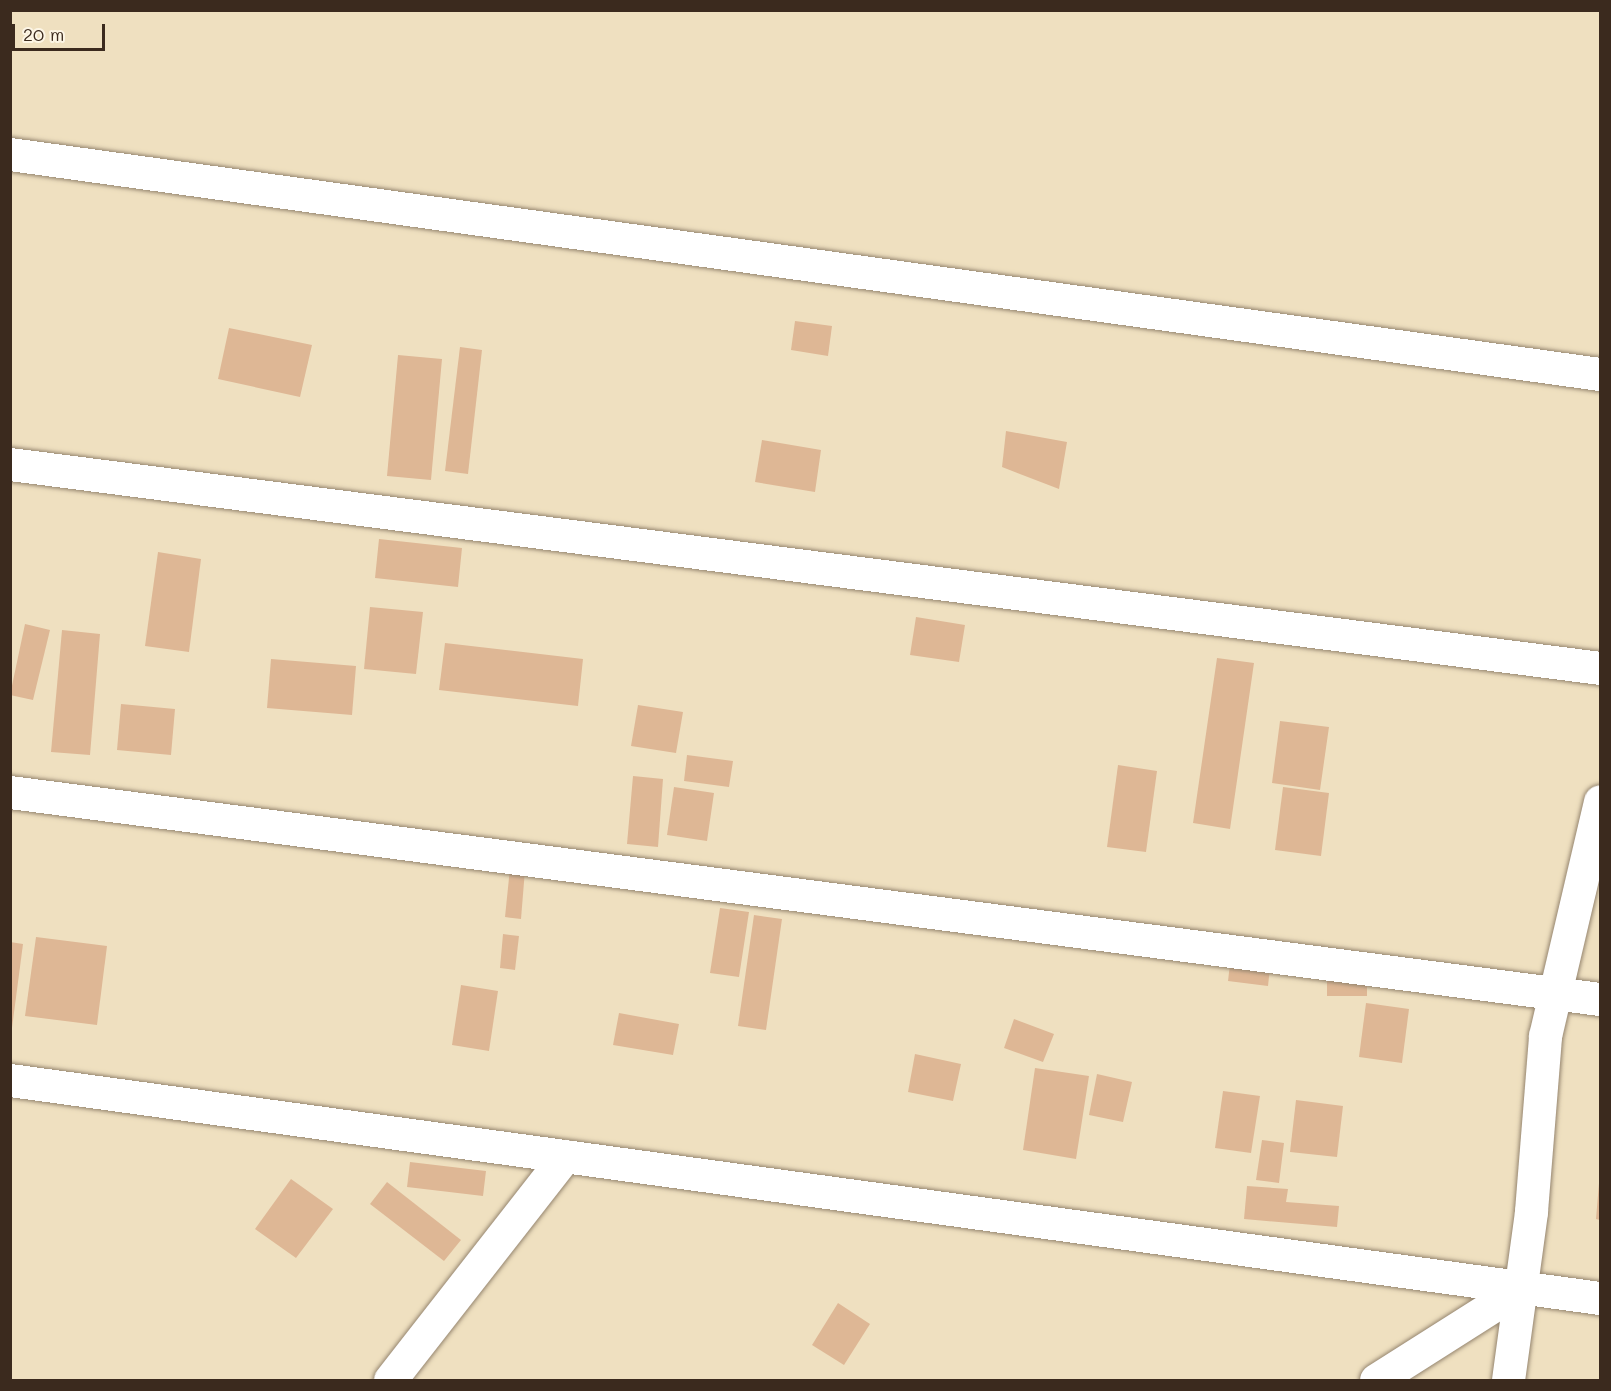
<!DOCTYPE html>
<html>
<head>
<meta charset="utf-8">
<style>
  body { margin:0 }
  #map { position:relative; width:1611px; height:1391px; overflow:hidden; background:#efe0c0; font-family:Mali,sans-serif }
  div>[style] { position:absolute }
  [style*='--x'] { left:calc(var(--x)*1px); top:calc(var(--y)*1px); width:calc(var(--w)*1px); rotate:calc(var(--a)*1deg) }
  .building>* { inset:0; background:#deb795 }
  .roads { filter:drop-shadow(0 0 2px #95856f) drop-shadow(0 0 2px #95856f) }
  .minor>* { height:33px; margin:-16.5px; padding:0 16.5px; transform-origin:16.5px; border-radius:16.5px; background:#fff }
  span { translate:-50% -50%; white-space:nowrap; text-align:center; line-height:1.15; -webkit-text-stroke:5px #fcf5e5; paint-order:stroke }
  .frame { position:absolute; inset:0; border:12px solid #3b2a1e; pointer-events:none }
  .scale { position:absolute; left:12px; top:24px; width:93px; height:27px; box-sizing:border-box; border:3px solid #3b2a1e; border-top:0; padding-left:8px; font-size:18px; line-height:21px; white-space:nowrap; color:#3b2a1e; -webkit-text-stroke:4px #fcf5e5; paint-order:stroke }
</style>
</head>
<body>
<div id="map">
  <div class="building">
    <i style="clip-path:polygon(795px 321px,832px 326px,828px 356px,791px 350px)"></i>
    <i style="clip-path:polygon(229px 328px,312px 345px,300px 397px,218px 379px)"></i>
    <i style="clip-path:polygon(460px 347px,482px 350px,468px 474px,445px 471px)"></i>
    <i style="clip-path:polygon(398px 355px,442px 359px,431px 480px,387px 476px)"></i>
    <i style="clip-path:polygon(1006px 431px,1067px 442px,1059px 489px,1002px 467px)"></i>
    <i style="clip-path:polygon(762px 440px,821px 450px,815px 492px,755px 482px)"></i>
    <i style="clip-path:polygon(379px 539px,462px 548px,458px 587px,375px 578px)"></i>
    <i style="clip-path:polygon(158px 552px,201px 559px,189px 652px,145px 646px)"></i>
    <i style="clip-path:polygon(370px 607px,423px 612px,416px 674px,364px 669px)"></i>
    <i style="clip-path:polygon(916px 617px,965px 625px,959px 662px,910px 655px)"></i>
    <i style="clip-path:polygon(25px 624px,50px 630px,33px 700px,10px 695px)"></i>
    <i style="clip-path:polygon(62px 630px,100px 634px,90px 755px,51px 752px)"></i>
    <i style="clip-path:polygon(445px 643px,583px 659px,578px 706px,439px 690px)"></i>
    <i style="clip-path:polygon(1217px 658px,1254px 663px,1230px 829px,1193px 823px)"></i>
    <i style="clip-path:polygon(271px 659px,356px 666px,352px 715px,267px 708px)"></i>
    <i style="clip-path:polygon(121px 704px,175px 709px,171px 755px,117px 750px)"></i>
    <i style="clip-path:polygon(638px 705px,683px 712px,676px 753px,631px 746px)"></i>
    <i style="clip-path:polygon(1280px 721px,1329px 727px,1320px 790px,1272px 783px)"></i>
    <i style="clip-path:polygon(687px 755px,733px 761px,729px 787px,684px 781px)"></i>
    <i style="clip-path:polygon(1118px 765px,1157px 771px,1146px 852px,1107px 847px)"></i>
    <i style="clip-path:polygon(633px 776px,663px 779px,658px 847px,627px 844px)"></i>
    <i style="clip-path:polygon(674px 787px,714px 793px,707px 841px,667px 835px)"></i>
    <i style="clip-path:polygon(1283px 787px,1329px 793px,1321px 856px,1275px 850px)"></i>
    <i style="clip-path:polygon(510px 868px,525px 870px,521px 919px,505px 917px)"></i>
    <i style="clip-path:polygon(720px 908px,749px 912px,739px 977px,710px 973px)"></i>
    <i style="clip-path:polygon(754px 915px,782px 919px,766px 1030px,738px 1026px)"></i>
    <i style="clip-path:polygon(503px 934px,519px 936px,515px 970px,500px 968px)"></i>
    <i style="clip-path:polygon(36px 937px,107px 946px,97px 1025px,25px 1016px)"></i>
    <i style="clip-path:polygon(10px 942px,23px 944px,12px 1028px,10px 1028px)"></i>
    <i style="clip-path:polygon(1230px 964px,1270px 968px,1268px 986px,1228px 981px)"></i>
    <i style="clip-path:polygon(1327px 976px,1367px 976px,1367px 996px,1327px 996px)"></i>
    <i style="clip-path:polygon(461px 985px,498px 991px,489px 1051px,452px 1045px)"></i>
    <i style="clip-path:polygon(1366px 1003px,1409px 1009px,1402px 1063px,1359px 1057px)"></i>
    <i style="clip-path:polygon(619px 1013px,679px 1024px,673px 1055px,613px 1045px)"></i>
    <i style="clip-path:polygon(1014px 1019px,1054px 1034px,1043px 1062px,1004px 1048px)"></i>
    <i style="clip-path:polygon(915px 1054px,961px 1064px,953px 1101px,908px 1092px)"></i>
    <i style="clip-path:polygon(1035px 1068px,1089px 1076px,1076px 1159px,1023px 1150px)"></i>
    <i style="clip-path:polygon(1097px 1074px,1132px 1082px,1123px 1122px,1089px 1115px)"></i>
    <i style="clip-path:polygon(1223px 1091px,1260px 1096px,1251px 1153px,1215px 1148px)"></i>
    <i style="clip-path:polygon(1296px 1100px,1343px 1106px,1337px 1157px,1290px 1152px)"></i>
    <i style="clip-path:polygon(1262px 1140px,1284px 1143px,1279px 1183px,1256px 1180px)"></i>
    <i style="clip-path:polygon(410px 1162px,486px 1171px,483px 1196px,407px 1187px)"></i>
    <i style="clip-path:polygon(291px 1179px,333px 1209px,296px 1258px,255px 1229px)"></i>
    <i style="clip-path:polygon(387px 1182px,461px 1240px,444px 1261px,370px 1204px)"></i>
    <i style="clip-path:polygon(1599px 1183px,1600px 1183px,1600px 1220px,1596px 1219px)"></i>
    <i style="clip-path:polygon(1247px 1186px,1288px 1189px,1286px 1202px,1339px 1206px,1337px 1227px,1244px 1219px)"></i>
    <i style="clip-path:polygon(838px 1303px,870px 1324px,844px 1365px,812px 1345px)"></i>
  </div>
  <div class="roads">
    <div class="minor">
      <i style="--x:10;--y:154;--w:1605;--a:7.88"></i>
      <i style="--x:10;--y:464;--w:1603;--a:7.31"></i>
      <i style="--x:10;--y:792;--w:1603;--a:7.42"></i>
      <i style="--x:10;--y:1080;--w:1605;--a:7.81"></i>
      <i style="--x:390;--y:1380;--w:284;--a:-52"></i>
      <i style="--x:1376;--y:1380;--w:172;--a:-32.4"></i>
      <i style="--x:1508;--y:1380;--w:171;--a:-82.2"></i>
      <i style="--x:1531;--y:1211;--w:176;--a:-85.4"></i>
      <i style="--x:1545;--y:1036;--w:241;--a:-76.8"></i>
    </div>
  </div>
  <div class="frame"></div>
  <div class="scale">20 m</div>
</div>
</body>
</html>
